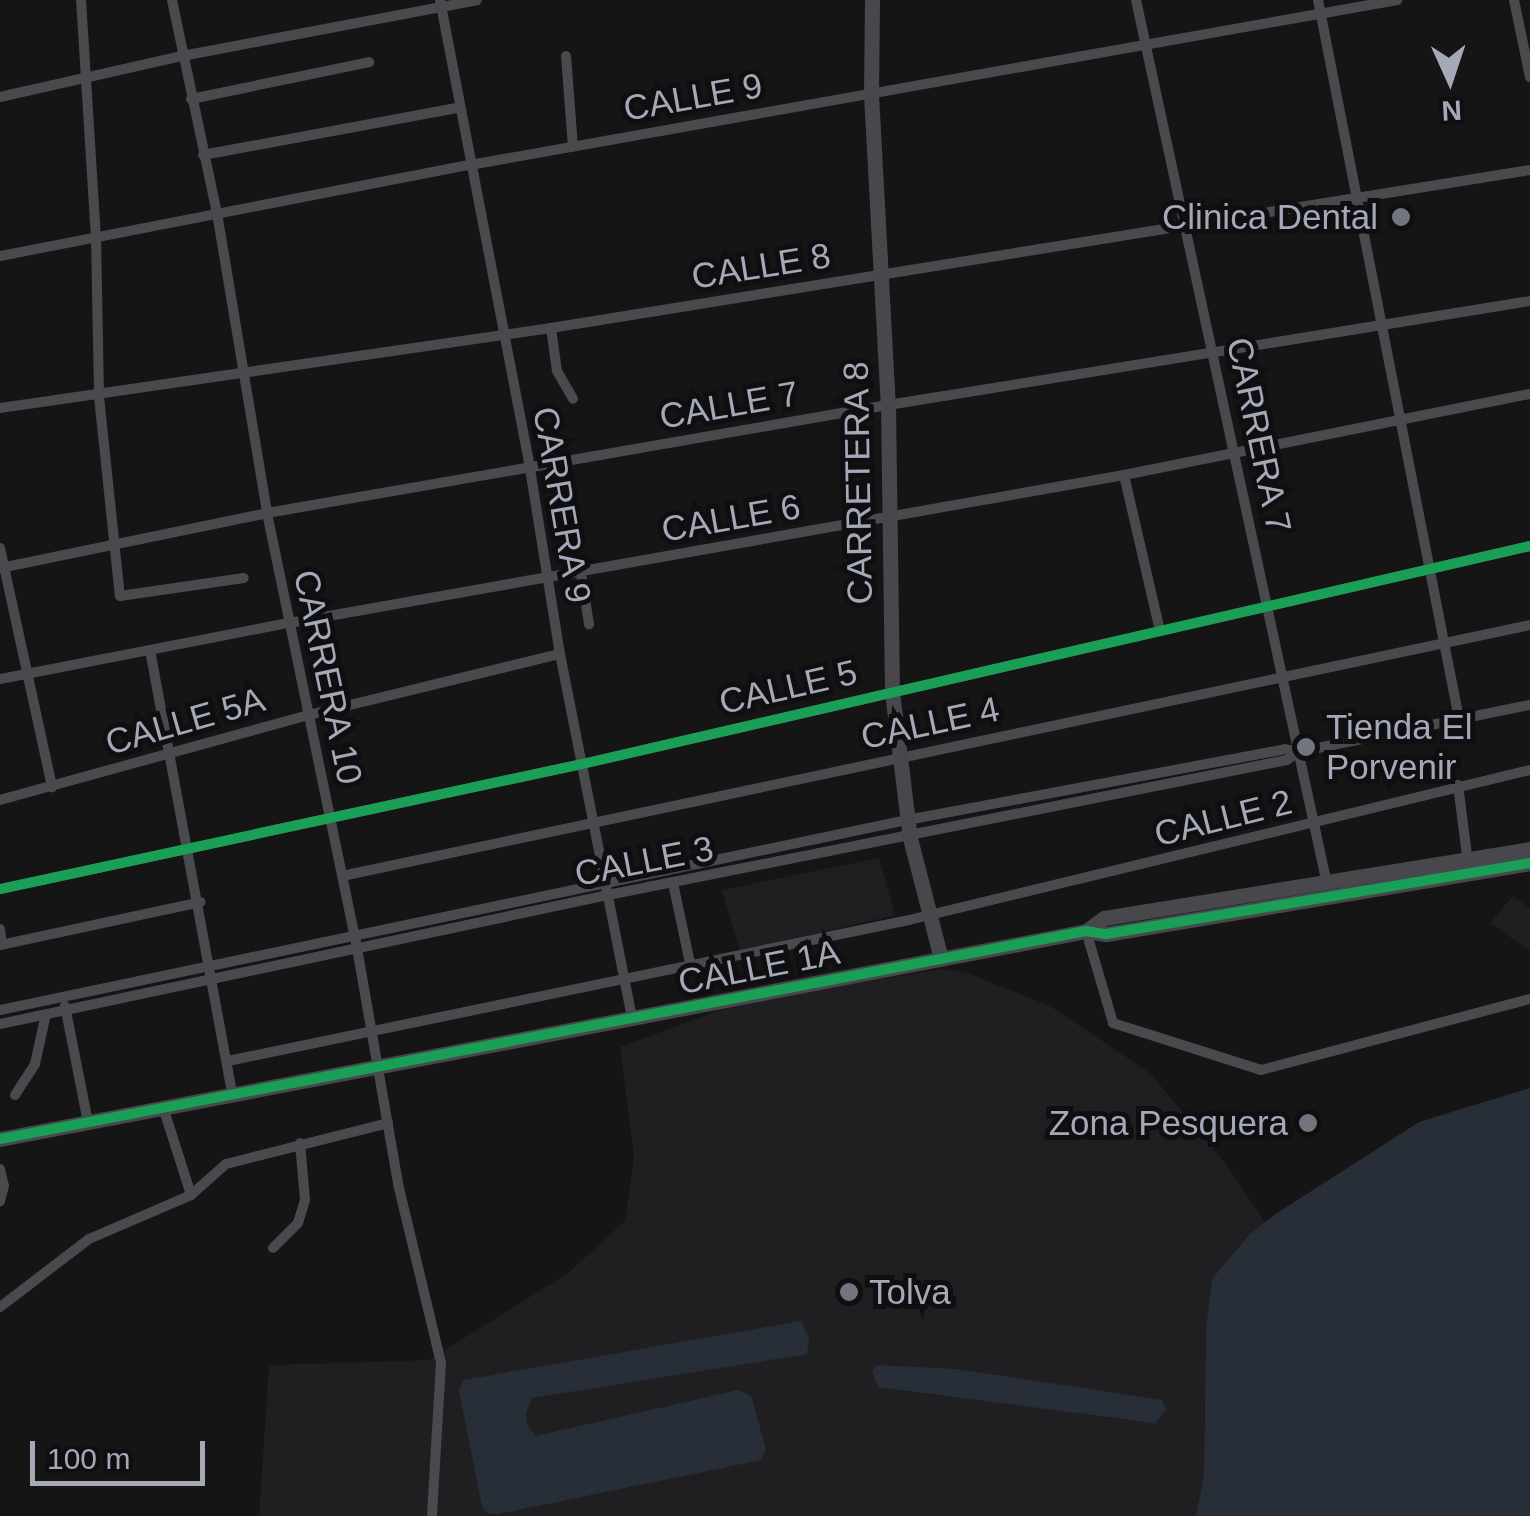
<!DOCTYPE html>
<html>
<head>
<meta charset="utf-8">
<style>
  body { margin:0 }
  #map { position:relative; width:1530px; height:1516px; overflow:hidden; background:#151515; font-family:Arial,sans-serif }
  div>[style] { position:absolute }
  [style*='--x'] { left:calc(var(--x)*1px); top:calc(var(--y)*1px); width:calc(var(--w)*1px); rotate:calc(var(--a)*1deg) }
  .built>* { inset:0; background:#1f1f21 }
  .water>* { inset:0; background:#282e38 }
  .street>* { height:10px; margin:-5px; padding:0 5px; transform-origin:5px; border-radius:5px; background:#494a4e }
  .secondary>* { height:15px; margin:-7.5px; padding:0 7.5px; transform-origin:7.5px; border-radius:7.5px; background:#48484c }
  .cycleway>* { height:10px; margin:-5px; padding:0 5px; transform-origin:5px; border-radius:5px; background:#1a9f57 }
  .dots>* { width:28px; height:28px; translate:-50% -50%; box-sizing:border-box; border:5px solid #0f0f11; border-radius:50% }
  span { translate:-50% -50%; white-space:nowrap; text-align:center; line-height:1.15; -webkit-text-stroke:10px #0f0f11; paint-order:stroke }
  .street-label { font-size:35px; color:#a5a8b7 }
  .poi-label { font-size:35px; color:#a5a8b7 }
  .right { translate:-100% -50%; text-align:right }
  .left { translate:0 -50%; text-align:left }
  .north { position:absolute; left:1400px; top:30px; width:100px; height:100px; -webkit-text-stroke:8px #0f0f11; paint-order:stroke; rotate:177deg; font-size:28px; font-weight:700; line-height:40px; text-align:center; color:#a5a8b7 }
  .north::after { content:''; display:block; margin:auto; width:35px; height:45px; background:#a5a8b7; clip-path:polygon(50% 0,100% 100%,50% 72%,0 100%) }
  .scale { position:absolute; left:30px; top:1441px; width:175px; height:45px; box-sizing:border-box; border:5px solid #a5a8b7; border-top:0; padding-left:12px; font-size:30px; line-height:35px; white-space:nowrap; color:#a5a8b7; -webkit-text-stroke:8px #0f0f11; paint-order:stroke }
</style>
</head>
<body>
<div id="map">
  <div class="built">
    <i style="clip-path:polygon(879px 858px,895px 915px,740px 952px,722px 890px)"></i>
    <i style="clip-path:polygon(1513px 896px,1530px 908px,1530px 951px,1490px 923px)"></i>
    <i style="clip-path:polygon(943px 969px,967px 973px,1050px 1006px,1150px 1073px,1225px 1163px,1265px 1222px,1212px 1279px,1206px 1327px,1204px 1474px,1196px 1516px,259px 1516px,269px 1365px,429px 1360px,568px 1273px,625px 1221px,634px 1158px,620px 1047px,718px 1011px,796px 993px)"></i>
  </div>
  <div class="water">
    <i style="clip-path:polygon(1530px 1088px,1530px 1516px,1196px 1516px,1204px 1474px,1206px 1327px,1212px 1279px,1250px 1234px,1274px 1215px,1419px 1122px)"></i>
    <i style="clip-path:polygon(801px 1321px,809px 1338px,807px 1354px,532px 1398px,526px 1413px,528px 1427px,536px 1436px,738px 1390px,751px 1396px,766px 1449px,761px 1460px,498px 1514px,488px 1514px,482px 1507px,459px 1390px,464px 1380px)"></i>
    <i style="clip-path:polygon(876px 1365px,956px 1369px,1162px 1400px,1166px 1410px,1155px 1423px,878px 1387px,872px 1372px)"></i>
  </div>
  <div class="street">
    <i style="--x:81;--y:0;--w:237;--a:86.4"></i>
    <i style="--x:96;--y:237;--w:160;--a:88.9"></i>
    <i style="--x:99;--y:397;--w:200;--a:84"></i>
    <i style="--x:120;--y:596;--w:125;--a:-8.3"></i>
    <i style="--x:172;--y:0;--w:218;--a:78.1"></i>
    <i style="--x:217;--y:213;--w:304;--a:80.5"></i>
    <i style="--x:267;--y:513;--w:444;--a:78.3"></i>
    <i style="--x:357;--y:948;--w:244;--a:80.1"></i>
    <i style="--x:399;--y:1188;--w:180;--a:76.5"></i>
    <i style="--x:441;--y:1363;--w:153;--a:93.4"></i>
    <i style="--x:440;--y:0;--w:478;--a:79.1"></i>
    <i style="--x:530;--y:469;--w:187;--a:80.8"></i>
    <i style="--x:560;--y:654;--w:372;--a:78.8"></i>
    <i style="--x:1136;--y:0;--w:904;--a:77.81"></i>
    <i style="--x:1318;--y:0;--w:733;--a:78.9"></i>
    <i style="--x:1514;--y:0;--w:79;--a:78.3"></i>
    <i style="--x:566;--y:56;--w:91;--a:85.6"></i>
    <i style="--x:0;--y:97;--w:187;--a:-12.7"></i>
    <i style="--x:182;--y:56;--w:300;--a:-10.7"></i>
    <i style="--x:191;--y:99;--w:182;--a:-11.7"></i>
    <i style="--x:203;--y:155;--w:258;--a:-10.5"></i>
    <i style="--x:0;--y:256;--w:479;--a:-11"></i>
    <i style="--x:470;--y:165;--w:942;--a:-10.09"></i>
    <i style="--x:551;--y:328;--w:43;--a:82.1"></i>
    <i style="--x:557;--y:371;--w:32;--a:60"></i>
    <i style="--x:0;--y:408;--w:557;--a:-8.26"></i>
    <i style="--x:551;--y:328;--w:992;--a:-9.17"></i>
    <i style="--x:1124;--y:475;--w:160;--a:77"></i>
    <i style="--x:0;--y:548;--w:245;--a:77.7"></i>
    <i style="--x:0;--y:568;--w:273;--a:-11.6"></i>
    <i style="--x:267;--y:513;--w:630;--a:-9.87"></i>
    <i style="--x:888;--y:405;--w:650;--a:-9.2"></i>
    <i style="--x:581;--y:574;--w:51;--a:80.9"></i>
    <i style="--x:150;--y:650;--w:449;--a:79.5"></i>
    <i style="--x:0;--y:679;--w:294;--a:-11"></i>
    <i style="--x:289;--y:623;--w:848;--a:-10.05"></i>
    <i style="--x:1124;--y:475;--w:414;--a:-11.3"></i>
    <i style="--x:1458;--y:785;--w:79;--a:82.7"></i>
    <i style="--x:0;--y:800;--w:320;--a:-15.4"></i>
    <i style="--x:309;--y:715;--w:258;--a:-13.7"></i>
    <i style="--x:342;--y:876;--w:1214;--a:-11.93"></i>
    <i style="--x:673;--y:883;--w:87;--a:78"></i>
    <i style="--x:0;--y:889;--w:595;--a:-12.12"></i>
    <i style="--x:582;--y:764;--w:973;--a:-12.95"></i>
    <i style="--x:0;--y:929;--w:16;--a:83"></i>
    <i style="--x:1086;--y:931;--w:96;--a:73.6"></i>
    <i style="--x:1113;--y:1023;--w:155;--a:17.6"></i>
    <i style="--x:1261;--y:1070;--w:278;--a:-14.8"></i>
    <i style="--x:0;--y:945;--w:205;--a:-12.1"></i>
    <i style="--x:65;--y:1006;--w:118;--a:78.8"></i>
    <i style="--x:0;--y:1010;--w:927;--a:-11.83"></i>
    <i style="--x:907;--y:820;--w:385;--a:-10.6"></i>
    <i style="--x:1285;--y:749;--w:13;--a:13"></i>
    <i style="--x:1298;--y:752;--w:237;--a:-11.5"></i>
    <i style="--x:0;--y:1024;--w:622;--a:-11.98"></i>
    <i style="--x:608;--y:895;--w:692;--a:-11.25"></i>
    <i style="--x:1287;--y:760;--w:14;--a:-36"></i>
    <i style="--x:228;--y:1061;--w:695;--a:-11.7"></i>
    <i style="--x:909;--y:920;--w:639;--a:-13.58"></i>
    <i style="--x:15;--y:1095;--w:37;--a:-57"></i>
    <i style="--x:35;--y:1064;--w:51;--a:-77.6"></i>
    <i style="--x:163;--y:1107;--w:92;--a:72.3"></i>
    <i style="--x:0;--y:1169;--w:17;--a:77"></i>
    <i style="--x:4;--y:1186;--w:16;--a:105"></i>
    <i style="--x:273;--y:1248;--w:35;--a:-45"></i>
    <i style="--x:298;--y:1223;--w:24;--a:-73"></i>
    <i style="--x:305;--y:1200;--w:57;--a:-95"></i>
    <i style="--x:0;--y:1307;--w:112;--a:-37.4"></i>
    <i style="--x:89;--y:1239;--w:111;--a:-23.3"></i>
    <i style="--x:191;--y:1195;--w:47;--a:-41.5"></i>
    <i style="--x:226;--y:1164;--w:167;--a:-14.2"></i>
  </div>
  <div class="secondary">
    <i style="--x:872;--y:0;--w:94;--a:90.6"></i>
    <i style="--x:871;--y:94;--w:311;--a:86.9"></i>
    <i style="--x:888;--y:405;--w:287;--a:89.2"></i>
    <i style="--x:892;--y:692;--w:147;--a:83"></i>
    <i style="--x:910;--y:838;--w:125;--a:75.6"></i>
    <i style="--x:1086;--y:931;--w:22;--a:-36"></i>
    <i style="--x:1104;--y:918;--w:432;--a:-9.2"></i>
    <i style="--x:0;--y:1139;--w:1106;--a:-10.84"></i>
    <i style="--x:1086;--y:931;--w:20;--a:9"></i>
    <i style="--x:1106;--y:934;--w:430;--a:-9.5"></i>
  </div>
  <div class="cycleway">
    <i style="--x:0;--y:889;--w:595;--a:-12.12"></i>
    <i style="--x:582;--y:764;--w:973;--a:-12.95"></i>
    <i style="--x:0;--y:1139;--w:1106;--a:-10.84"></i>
    <i style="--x:1086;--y:931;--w:20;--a:9"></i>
    <i style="--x:1106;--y:934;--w:430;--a:-9.5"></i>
  </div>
  <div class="dots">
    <i style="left:1401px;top:217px;background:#73757e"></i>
    <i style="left:1306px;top:747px;background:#73757e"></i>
    <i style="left:1308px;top:1123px;background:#73757e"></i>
    <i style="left:849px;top:1292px;background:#73757e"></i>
  </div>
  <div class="street-label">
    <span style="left:693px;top:97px;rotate:-10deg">CALLE 9</span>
    <span style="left:761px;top:266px;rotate:-9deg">CALLE 8</span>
    <span style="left:729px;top:405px;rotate:-10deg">CALLE 7</span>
    <span style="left:1259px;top:435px;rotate:78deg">CARRERA 7</span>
    <span style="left:858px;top:483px;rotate:-91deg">CARRETERA 8</span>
    <span style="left:562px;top:505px;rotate:80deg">CARRERA 9</span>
    <span style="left:731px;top:518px;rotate:-10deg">CALLE 6</span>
    <span style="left:328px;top:677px;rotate:78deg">CARRERA 10</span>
    <span style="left:788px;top:687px;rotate:-13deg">CALLE 5</span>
    <span style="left:185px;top:721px;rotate:-16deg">CALLE 5A</span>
    <span style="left:930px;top:723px;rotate:-12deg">CALLE 4</span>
    <span style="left:1223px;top:818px;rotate:-14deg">CALLE 2</span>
    <span style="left:644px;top:861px;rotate:-11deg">CALLE 3</span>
    <span style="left:759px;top:967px;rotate:-11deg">CALLE 1A</span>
  </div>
  <div class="poi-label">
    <span class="right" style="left:1378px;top:217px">Clinica Dental</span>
    <span class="left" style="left:1326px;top:747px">Tienda El<br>Porvenir</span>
    <span class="right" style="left:1288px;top:1123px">Zona Pesquera</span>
    <span class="left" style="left:869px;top:1292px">Tolva</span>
  </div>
  <div class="north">N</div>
  <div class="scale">100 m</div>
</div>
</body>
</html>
